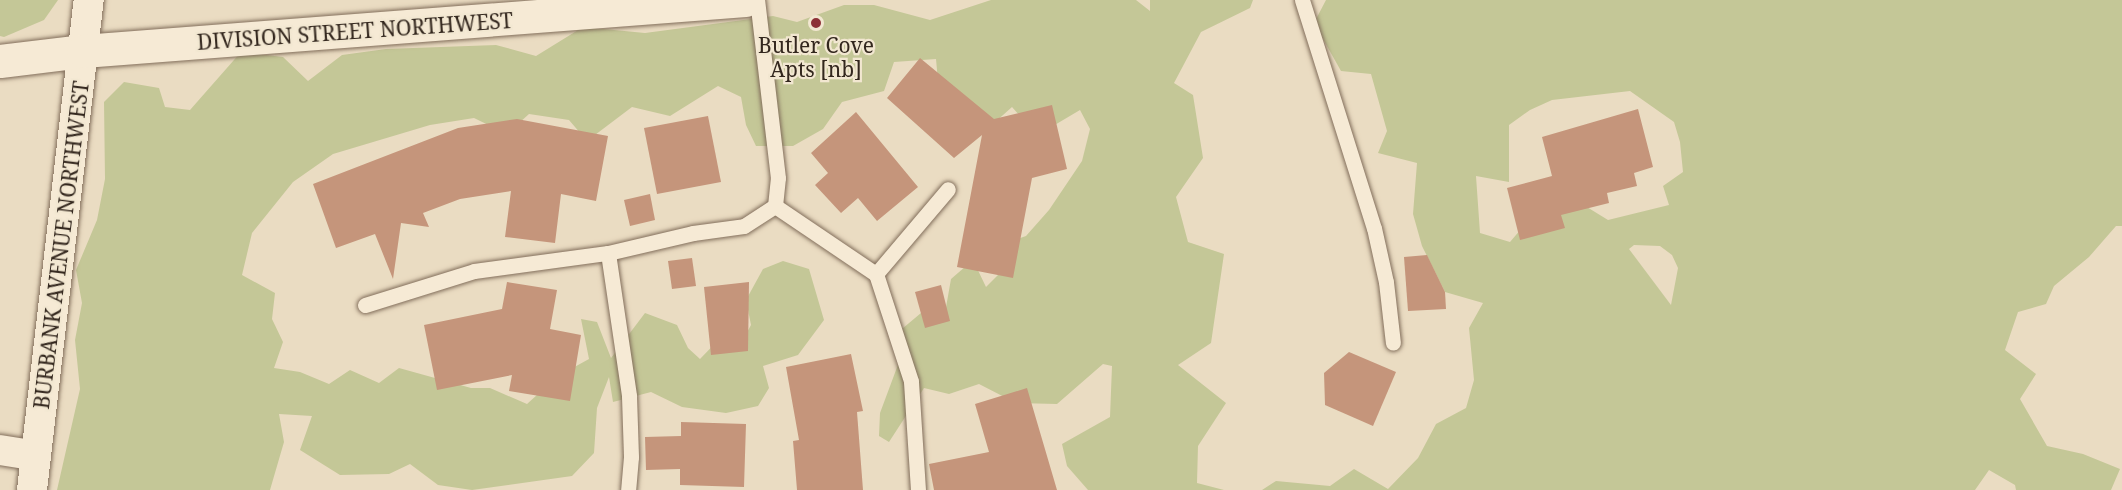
<!DOCTYPE html>
<html>
<head>
<meta charset="utf-8">
<style>
  body { margin:0 }
  #map { position:relative; width:2122px; height:490px; overflow:hidden; background:#eadcc2; font-family:"Noto Serif",serif }
  div>[style] { position:absolute }
  [style*='--x'] { left:calc(var(--x)*1px); top:calc(var(--y)*1px); width:calc(var(--w)*1px); rotate:calc(var(--a)*1deg) }
  .green>* { inset:0; background:#c4c797 }
  .building>* { inset:0; background:#c5957b }
  .roads { filter:drop-shadow(0 0 2px #826e5b) drop-shadow(0 0 2px #826e5b) }
  .lane>* { height:15px; margin:-7.5px; padding:0 7.5px; transform-origin:7.5px; border-radius:7.5px; background:#f6ead5 }
  .street>* { height:30px; margin:-15px; padding:0 15px; transform-origin:15px; border-radius:15px; background:#f6ead5 }
  .secondary>* { height:33px; margin:-16.5px; padding:0 16.5px; transform-origin:16.5px; border-radius:16.5px; background:#f6ead5 }
  .dots>* { width:16px; height:16px; translate:-50% -50%; box-sizing:border-box; border:3px solid #f2e7d1; border-radius:50% }
  span { translate:-50% -50%; white-space:nowrap; text-align:center; line-height:1.15; -webkit-text-stroke:4.5px #f2e7d1; paint-order:stroke }
  .street-label { font-size:21px; color:#33271e }
  .poi-label { font-size:21px; color:#33271e }
</style>
</head>
<body>
<div id="map">
  <div class="green">
    <i style="clip-path:polygon(0 0,58px 0,44px 20px,4px 37px,0 36px)"></i>
    <i style="clip-path:polygon(991px 0,1136px 0,1150px 11px,1150px 0,1253px 0,1250px 8px,1201px 32px,1174px 83px,1193px 95px,1203px 158px,1176px 197px,1188px 242px,1224px 254px,1211px 343px,1178px 365px,1226px 403px,1198px 446px,1197px 483px,1224px 490px,1088px 490px,1067px 466px,1062px 444px,1110px 417px,1112px 366px,1103px 364px,1057px 404px,1016px 403px,979px 384px,949px 394px,924px 388px,889px 442px,879px 436px,880px 413px,899px 362px,890px 339px,921px 313px,945px 313px,951px 279px,973px 260px,986px 287px,1004px 269px,1006px 243px,1026px 236px,1049px 210px,1082px 161px,1090px 129px,1080px 110px,1053px 126px,1031px 128px,1012px 107px,984px 132px,939px 92px,936px 59px,894px 62px,884px 91px,842px 102px,823px 129px,793px 146px,756px 146px,746px 125px,741px 97px,718px 86px,670px 116px,632px 107px,587px 141px,569px 120px,529px 114px,507px 134px,474px 118px,430px 125px,333px 154px,293px 182px,252px 233px,242px 275px,275px 293px,272px 319px,283px 342px,274px 368px,300px 372px,329px 384px,350px 370px,379px 383px,399px 368px,471px 388px,490px 388px,527px 404px,558px 376px,589px 359px,581px 319px,597px 322px,611px 358px,645px 313px,677px 325px,688px 348px,700px 359px,728px 330px,745px 336px,751px 325px,746px 300px,763px 269px,783px 261px,809px 269px,824px 320px,798px 355px,763px 366px,769px 388px,758px 406px,726px 413px,682px 407px,651px 392px,613px 402px,609px 377px,597px 408px,594px 453px,572px 476px,472px 490px,438px 485px,410px 464px,389px 474px,340px 475px,300px 450px,312px 416px,279px 414px,284px 442px,270px 490px,57px 490px,80px 389px,75px 340px,82px 303px,76px 270px,97px 220px,105px 179px,104px 102px,124px 82px,159px 88px,165px 107px,190px 110px,241px 52px,283px 57px,308px 81px,342px 55px,386px 49px,496px 45px,536px 56px,583px 27px,645px 33px,773px 16px,797px 22px,844px 5px,874px 5px,930px 20px)"></i>
    <i style="clip-path:polygon(evenodd,1326px 0,2122px 0,2122px 226px,2116px 226px,2089px 257px,2054px 286px,2046px 304px,2018px 312px,2005px 350px,2036px 374px,2020px 399px,2047px 446px,2083px 454px,2120px 469px,2111px 490px,2016px 490px,2015px 485px,1989px 470px,1975px 490px,1262px 490px,1276px 481px,1330px 486px,1354px 469px,1388px 489px,1418px 458px,1436px 424px,1466px 408px,1474px 380px,1469px 328px,1483px 303px,1445px 292px,1422px 246px,1413px 214px,1417px 163px,1378px 153px,1387px 131px,1371px 74px,1341px 71px,1314px 23px,1326px 0,1630px 91px,1674px 122px,1680px 142px,1683px 172px,1663px 186px,1669px 205px,1608px 220px,1582px 204px,1534px 214px,1510px 242px,1480px 233px,1476px 176px,1509px 182px,1509px 125px,1530px 110px,1552px 100px,1630px 91px,1326px 0,1634px 245px,1660px 246px,1672px 255px,1678px 268px,1671px 305px,1629px 249px,1634px 245px)"></i>
  </div>
  <div class="building">
    <i style="clip-path:polygon(920px 58px,994px 119px,1052px 105px,1067px 169px,1032px 178px,1013px 278px,957px 267px,982px 135px,954px 158px,887px 98px)"></i>
    <i style="clip-path:polygon(1638px 109px,1653px 167px,1634px 173px,1637px 186px,1607px 193px,1609px 203px,1561px 215px,1565px 228px,1520px 240px,1507px 188px,1552px 176px,1542px 137px)"></i>
    <i style="clip-path:polygon(856px 112px,918px 187px,877px 221px,858px 198px,841px 213px,815px 185px,828px 173px,811px 153px)"></i>
    <i style="clip-path:polygon(708px 116px,721px 182px,657px 194px,644px 128px)"></i>
    <i style="clip-path:polygon(517px 119px,608px 136px,596px 201px,561px 194px,555px 243px,505px 237px,511px 191px,460px 199px,423px 213px,429px 227px,401px 223px,393px 279px,375px 234px,336px 248px,313px 184px,458px 128px)"></i>
    <i style="clip-path:polygon(650px 194px,655px 220px,630px 226px,624px 200px)"></i>
    <i style="clip-path:polygon(1427px 255px,1445px 292px,1446px 309px,1408px 311px,1404px 257px)"></i>
    <i style="clip-path:polygon(692px 258px,696px 286px,672px 289px,668px 261px)"></i>
    <i style="clip-path:polygon(507px 282px,557px 290px,550px 329px,581px 335px,570px 401px,509px 391px,512px 375px,437px 390px,424px 325px,502px 309px)"></i>
    <i style="clip-path:polygon(749px 282px,748px 351px,711px 355px,704px 287px)"></i>
    <i style="clip-path:polygon(941px 285px,950px 321px,925px 328px,915px 292px)"></i>
    <i style="clip-path:polygon(1349px 352px,1396px 372px,1373px 426px,1325px 405px,1324px 373px)"></i>
    <i style="clip-path:polygon(851px 354px,863px 411px,857px 412px,863px 490px,797px 490px,793px 441px,799px 440px,786px 367px)"></i>
    <i style="clip-path:polygon(1027px 388px,1057px 490px,934px 490px,929px 464px,989px 452px,975px 404px)"></i>
    <i style="clip-path:polygon(681px 422px,746px 424px,744px 487px,680px 485px,680px 469px,646px 470px,645px 437px,681px 436px)"></i>
  </div>
  <div class="roads">
    <div class="lane">
      <i style="--x:1302;--y:0;--w:239;--a:72.5"></i>
      <i style="--x:1374;--y:228;--w:55;--a:77.5"></i>
      <i style="--x:1386;--y:282;--w:61;--a:83.5"></i>
      <i style="--x:775;--y:206;--w:122;--a:34"></i>
      <i style="--x:608;--y:253;--w:145;--a:81.6"></i>
      <i style="--x:629;--y:396;--w:61;--a:88.1"></i>
      <i style="--x:631;--y:457;--w:33;--a:95"></i>
      <i style="--x:365;--y:305;--w:114;--a:-17.3"></i>
      <i style="--x:474;--y:271;--w:135;--a:-7.7"></i>
      <i style="--x:608;--y:253;--w:87;--a:-13.2"></i>
      <i style="--x:693;--y:233;--w:51;--a:-7.8"></i>
      <i style="--x:744;--y:226;--w:37;--a:-33"></i>
      <i style="--x:775;--y:206;--w:28;--a:-84"></i>
      <i style="--x:778;--y:178;--w:179;--a:-96.7"></i>
      <i style="--x:918;--y:490;--w:109;--a:-93.7"></i>
      <i style="--x:911;--y:381;--w:113;--a:-108.1"></i>
      <i style="--x:876;--y:274;--w:111;--a:-49.7"></i>
    </div>
    <div class="street">
      <i style="--x:0;--y:450;--w:36;--a:9"></i>
      <i style="--x:32;--y:490;--w:493;--a:-83.4"></i>
    </div>
    <div class="secondary">
      <i style="--x:0;--y:61;--w:84;--a:-6.9"></i>
      <i style="--x:83;--y:51;--w:664;--a:-4.41"></i>
    </div>
  </div>
  <div class="dots">
    <i style="left:816px;top:23px;background:#8d3036"></i>
  </div>
  <div class="street-label">
    <span style="left:355px;top:31px;rotate:-4deg">DIVISION STREET NORTHWEST</span>
    <span style="left:61px;top:245px;rotate:-83deg">BURBANK AVENUE NORTHWEST</span>
  </div>
  <div class="poi-label">
    <span style="left:816px;top:57px">Butler Cove<br>Apts [nb]</span>
  </div>
</div>
</body>
</html>
